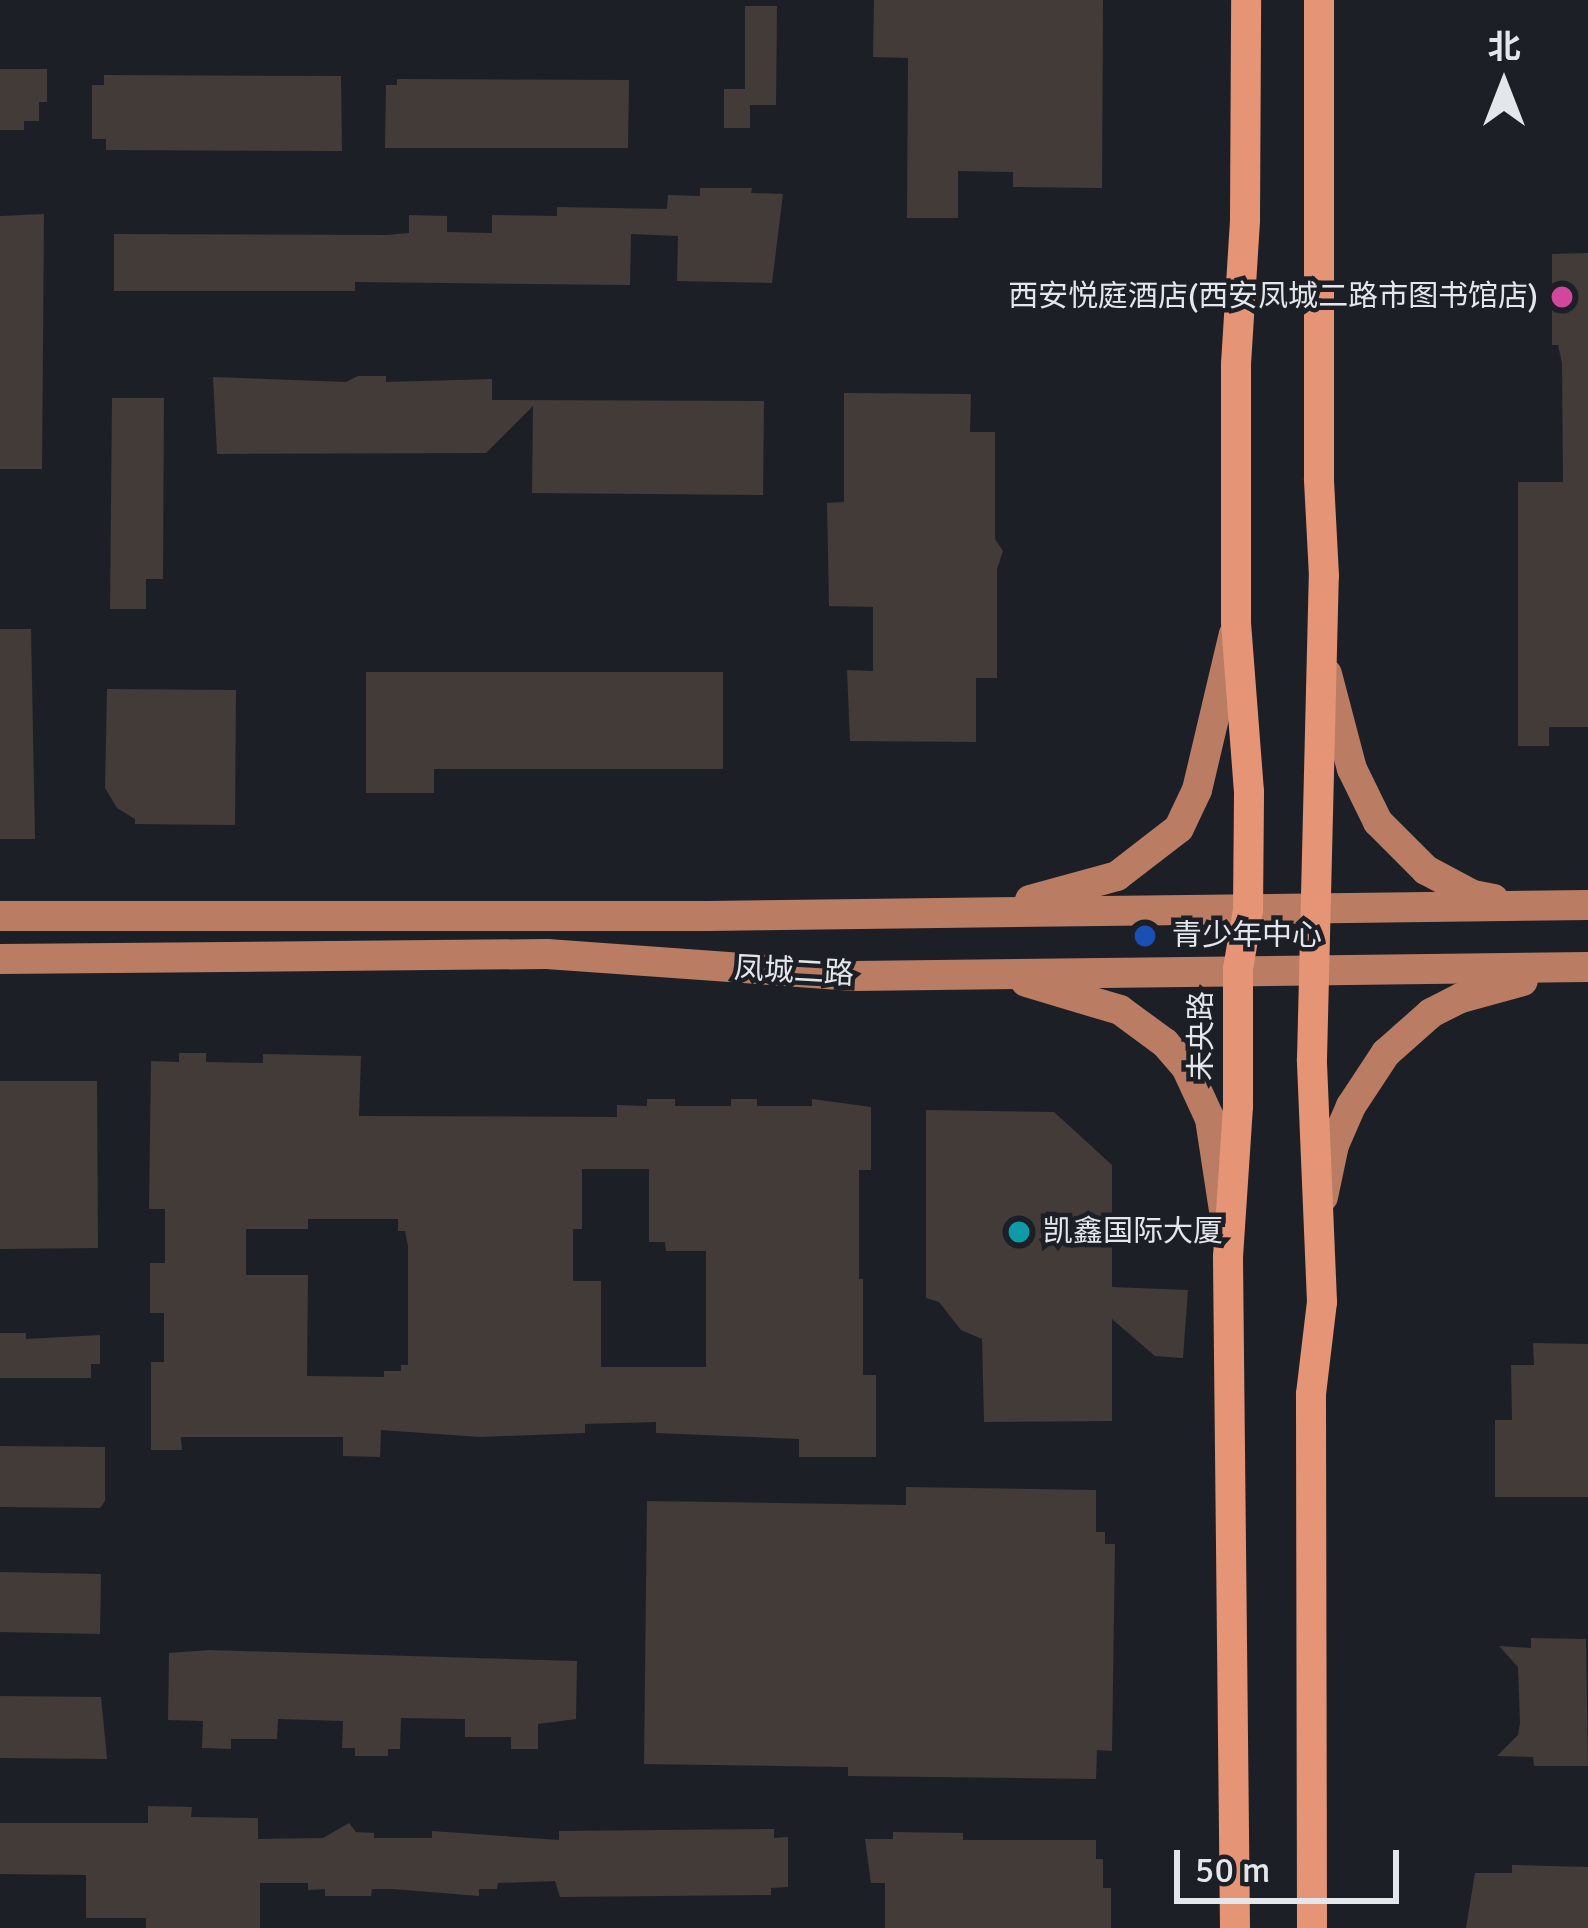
<!DOCTYPE html>
<html>
<head>
<meta charset="utf-8">
<style>
  body { margin:0 }
  #map { position:relative; width:1588px; height:1928px; overflow:hidden; background:#1c2026; font-family:Signika,"Noto Sans SC",sans-serif }
  div>[style] { position:absolute }
  [style*='--x'] { left:calc(var(--x)*1px); top:calc(var(--y)*1px); width:calc(var(--w)*1px); rotate:calc(var(--a)*1deg) }
  .building>* { inset:0; background:#423b37 }
  .secondary>* { height:30px; margin:-15px; padding:0 15px; transform-origin:15px; border-radius:15px; background:#ba7c63 }
  .primary>* { height:30px; margin:-15px; padding:0 15px; transform-origin:15px; border-radius:15px; background:#e59575 }
  .dots>* { width:33px; height:33px; translate:-50% -50%; box-sizing:border-box; border:6px solid #1c2026; border-radius:50% }
  span { translate:-50% -50%; white-space:nowrap; text-align:center; line-height:1.15; -webkit-text-stroke:9px #1c2026; paint-order:stroke }
  .poi-label { font-size:30px; color:#e3e6ea }
  .right { translate:-100% -50%; text-align:right }
  .left { translate:0 -50%; text-align:left }
  .street-label { font-size:30px; color:#e3e6ea }
  .north { position:absolute; left:1444px; top:24px; width:120px; height:120px; -webkit-text-stroke:9px #1c2026; paint-order:stroke; rotate:0deg; font-size:33px; font-weight:700; line-height:48px; text-align:center; color:#e3e6ea }
  .north::after { content:''; display:block; margin:auto; width:42px; height:54px; background:#e3e6ea; clip-path:polygon(50% 0,100% 100%,50% 72%,0 100%) }
  .scale { position:absolute; left:1174px; top:1850px; width:225px; height:54px; box-sizing:border-box; border:6px solid #e3e6ea; border-top:0; padding-left:15px; font-size:36px; line-height:42px; white-space:nowrap; color:#e3e6ea; -webkit-text-stroke:9px #1c2026; paint-order:stroke }
</style>
</head>
<body>
<div id="map">
  <div class="building">
    <i style="clip-path:polygon(874px 0,1103px 0,1102px 188px,1013px 187px,1013px 172px,958px 171px,958px 218px,907px 218px,908px 58px,873px 57px)"></i>
    <i style="clip-path:polygon(745px 6px,777px 6px,776px 105px,750px 105px,750px 128px,724px 128px,724px 89px,745px 89px)"></i>
    <i style="clip-path:polygon(0 69px,47px 69px,47px 102px,39px 102px,39px 121px,24px 121px,24px 130px,0 130px)"></i>
    <i style="clip-path:polygon(104px 75px,341px 76px,342px 151px,106px 150px,106px 139px,92px 139px,92px 85px,104px 85px)"></i>
    <i style="clip-path:polygon(397px 79px,629px 80px,628px 148px,385px 148px,386px 85px,397px 85px)"></i>
    <i style="clip-path:polygon(700px 188px,752px 188px,751px 193px,783px 194px,772px 283px,677px 281px,678px 236px,631px 234px,630px 285px,355px 282px,355px 291px,114px 291px,114px 234px,387px 235px,409px 233px,409px 215px,447px 216px,447px 232px,492px 233px,492px 215px,557px 216px,557px 207px,667px 209px,668px 195px,700px 196px)"></i>
    <i style="clip-path:polygon(44px 214px,42px 469px,0 469px,0 216px)"></i>
    <i style="clip-path:polygon(1588px 253px,1588px 727px,1549px 727px,1549px 746px,1518px 746px,1518px 482px,1563px 482px,1562px 363px,1558px 345px,1552px 345px,1552px 254px)"></i>
    <i style="clip-path:polygon(358px 376px,386px 376px,386px 382px,492px 379px,492px 400px,764px 401px,763px 495px,532px 493px,533px 406px,486px 453px,217px 454px,213px 377px,346px 382px)"></i>
    <i style="clip-path:polygon(844px 393px,971px 394px,970px 432px,995px 432px,995px 539px,1003px 551px,997px 569px,997px 678px,976px 678px,976px 742px,850px 741px,847px 670px,873px 671px,873px 607px,829px 606px,827px 503px,844px 502px)"></i>
    <i style="clip-path:polygon(112px 398px,164px 398px,163px 579px,146px 579px,146px 609px,110px 609px)"></i>
    <i style="clip-path:polygon(0 629px,31px 629px,35px 839px,0 839px)"></i>
    <i style="clip-path:polygon(366px 672px,723px 672px,723px 769px,434px 769px,434px 793px,366px 793px)"></i>
    <i style="clip-path:polygon(107px 689px,236px 690px,235px 825px,135px 824px,135px 819px,117px 808px,105px 788px)"></i>
    <i style="clip-path:polygon(evenodd,179px 1053px,206px 1053px,206px 1062px,263px 1063px,263px 1054px,361px 1056px,359px 1116px,617px 1117px,617px 1105px,647px 1106px,647px 1099px,675px 1099px,675px 1106px,731px 1106px,731px 1099px,757px 1099px,757px 1106px,812px 1106px,812px 1099px,871px 1107px,871px 1170px,859px 1170px,859px 1279px,863px 1279px,863px 1375px,876px 1375px,876px 1457px,799px 1457px,799px 1439px,656px 1433px,656px 1422px,585px 1424px,585px 1433px,480px 1437px,381px 1430px,380px 1457px,343px 1456px,343px 1437px,181px 1437px,182px 1450px,151px 1450px,151px 1362px,164px 1362px,164px 1313px,150px 1313px,150px 1263px,165px 1263px,165px 1209px,149px 1209px,151px 1061px,179px 1062px,179px 1053px,582px 1169px,649px 1169px,649px 1242px,665px 1242px,666px 1251px,706px 1251px,706px 1367px,601px 1367px,601px 1281px,573px 1281px,573px 1229px,582px 1229px,582px 1169px,179px 1053px,308px 1219px,398px 1219px,398px 1231px,405px 1231px,408px 1246px,408px 1365px,401px 1365px,401px 1371px,384px 1371px,384px 1377px,307px 1376px,308px 1275px,246px 1275px,246px 1229px,308px 1229px,308px 1219px)"></i>
    <i style="clip-path:polygon(0 1081px,97px 1081px,98px 1248px,0 1249px)"></i>
    <i style="clip-path:polygon(926px 1110px,1054px 1112px,1112px 1165px,1112px 1287px,1188px 1290px,1183px 1358px,1155px 1356px,1112px 1319px,1112px 1421px,984px 1422px,982px 1339px,961px 1330px,939px 1302px,926px 1298px)"></i>
    <i style="clip-path:polygon(0 1333px,26px 1333px,26px 1339px,100px 1335px,100px 1364px,91px 1364px,91px 1378px,0 1378px)"></i>
    <i style="clip-path:polygon(1533px 1343px,1588px 1344px,1588px 1497px,1495px 1497px,1495px 1420px,1512px 1420px,1511px 1365px,1534px 1365px)"></i>
    <i style="clip-path:polygon(0 1446px,105px 1447px,105px 1501px,100px 1508px,0 1507px)"></i>
    <i style="clip-path:polygon(906px 1487px,1096px 1490px,1096px 1532px,1105px 1532px,1105px 1544px,1115px 1544px,1112px 1751px,1097px 1750px,1096px 1779px,848px 1776px,848px 1767px,644px 1764px,647px 1501px,906px 1505px)"></i>
    <i style="clip-path:polygon(0 1572px,101px 1574px,100px 1634px,0 1632px)"></i>
    <i style="clip-path:polygon(1531px 1638px,1586px 1639px,1588px 1766px,1534px 1766px,1533px 1757px,1497px 1756px,1518px 1735px,1520px 1723px,1518px 1667px,1499px 1646px,1531px 1648px)"></i>
    <i style="clip-path:polygon(209px 1650px,577px 1661px,576px 1719px,538px 1724px,538px 1749px,511px 1749px,511px 1737px,465px 1737px,465px 1719px,401px 1718px,400px 1749px,388px 1749px,388px 1756px,355px 1756px,355px 1748px,342px 1748px,343px 1721px,278px 1719px,277px 1739px,231px 1739px,231px 1749px,202px 1748px,203px 1721px,168px 1720px,169px 1653px)"></i>
    <i style="clip-path:polygon(0 1696px,101px 1697px,107px 1759px,0 1758px)"></i>
    <i style="clip-path:polygon(148px 1806px,192px 1807px,191px 1817px,258px 1818px,258px 1839px,323px 1838px,349px 1823px,356px 1832px,374px 1833px,374px 1838px,432px 1838px,432px 1831px,559px 1840px,559px 1831px,774px 1829px,774px 1838px,788px 1837px,788px 1887px,771px 1888px,771px 1895px,560px 1897px,555px 1881px,498px 1883px,497px 1889px,479px 1889px,479px 1896px,393px 1889px,372px 1889px,371px 1896px,325px 1896px,325px 1889px,308px 1890px,308px 1883px,260px 1883px,260px 1928px,146px 1928px,146px 1918px,86px 1918px,86px 1875px,0 1874px,0 1823px,148px 1823px)"></i>
    <i style="clip-path:polygon(893px 1832px,963px 1833px,963px 1840px,1096px 1840px,1096px 1859px,1103px 1859px,1103px 1888px,1111px 1888px,1111px 1928px,885px 1928px,885px 1883px,871px 1883px,865px 1839px,893px 1839px)"></i>
    <i style="clip-path:polygon(1512px 1865px,1588px 1867px,1588px 1928px,1466px 1928px,1475px 1873px,1512px 1873px)"></i>
  </div>
  <div class="secondary">
    <i style="--x:1327;--y:674;--w:98;--a:75.3"></i>
    <i style="--x:1352;--y:769;--w:59;--a:63.9"></i>
    <i style="--x:1378;--y:822;--w:68;--a:45"></i>
    <i style="--x:1426;--y:870;--w:53;--a:28"></i>
    <i style="--x:1473;--y:895;--w:21;--a:11"></i>
    <i style="--x:1030;--y:900;--w:90;--a:-15.4"></i>
    <i style="--x:1117;--y:876;--w:78;--a:-37.7"></i>
    <i style="--x:1179;--y:828;--w:42;--a:-64.7"></i>
    <i style="--x:1197;--y:790;--w:160;--a:-76.7"></i>
    <i style="--x:0;--y:916;--w:707;--a:0"></i>
    <i style="--x:707;--y:916;--w:881;--a:-0.72"></i>
    <i style="--x:0;--y:959;--w:547;--a:-0.52"></i>
    <i style="--x:547;--y:954;--w:308;--a:4.1"></i>
    <i style="--x:854;--y:976;--w:734;--a:-0.7"></i>
    <i style="--x:1026;--y:982;--w:98;--a:16.6"></i>
    <i style="--x:1120;--y:1010;--w:56;--a:36.3"></i>
    <i style="--x:1165;--y:1043;--w:32;--a:49"></i>
    <i style="--x:1186;--y:1067;--w:57;--a:65.2"></i>
    <i style="--x:1210;--y:1119;--w:92;--a:81.3"></i>
    <i style="--x:1323;--y:1197;--w:53;--a:-78.1"></i>
    <i style="--x:1334;--y:1145;--w:43;--a:-66.4"></i>
    <i style="--x:1351;--y:1106;--w:64;--a:-56.6"></i>
    <i style="--x:1386;--y:1053;--w:60;--a:-41.6"></i>
    <i style="--x:1431;--y:1013;--w:34;--a:-27"></i>
    <i style="--x:1461;--y:998;--w:64;--a:-15.3"></i>
  </div>
  <div class="primary">
    <i style="--x:1235;--y:1928;--w:671;--a:-90.6"></i>
    <i style="--x:1228;--y:1257;--w:151;--a:-86.2"></i>
    <i style="--x:1238;--y:1106;--w:137;--a:-90"></i>
    <i style="--x:1238;--y:969;--w:60;--a:-80.4"></i>
    <i style="--x:1248;--y:910;--w:118;--a:-89.5"></i>
    <i style="--x:1249;--y:792;--w:170;--a:-94.4"></i>
    <i style="--x:1236;--y:622;--w:258;--a:-90"></i>
    <i style="--x:1236;--y:364;--w:145;--a:-86.4"></i>
    <i style="--x:1245;--y:219;--w:219;--a:-89.7"></i>
    <i style="--x:1312;--y:1928;--w:534;--a:-90.11"></i>
    <i style="--x:1311;--y:1394;--w:93;--a:-83.2"></i>
    <i style="--x:1322;--y:1302;--w:243;--a:-92.4"></i>
    <i style="--x:1312;--y:1059;--w:483;--a:-88.6"></i>
    <i style="--x:1324;--y:576;--w:97;--a:-93"></i>
    <i style="--x:1319;--y:479;--w:479;--a:-90"></i>
  </div>
  <div class="dots">
    <i style="left:1562px;top:297px;background:#d1479c"></i>
    <i style="left:1145px;top:936px;background:#1a4fb4"></i>
    <i style="left:1019px;top:1232px;background:#0f9aa8"></i>
  </div>
  <div class="poi-label">
    <span class="right" style="left:1538px;top:297px">西安悦庭酒店(西安凤城二路市图书馆店)</span>
    <span class="left" style="left:1172px;top:936px">青少年中心</span>
    <span class="left" style="left:1043px;top:1232px">凯鑫国际大厦</span>
  </div>
  <div class="street-label">
    <span style="left:794px;top:972px;rotate:3deg">凤城二路</span>
    <span style="left:1202px;top:1036px;rotate:-90deg">未央路</span>
  </div>
  <div class="north">北</div>
  <div class="scale">50 m</div>
</div>
</body>
</html>
